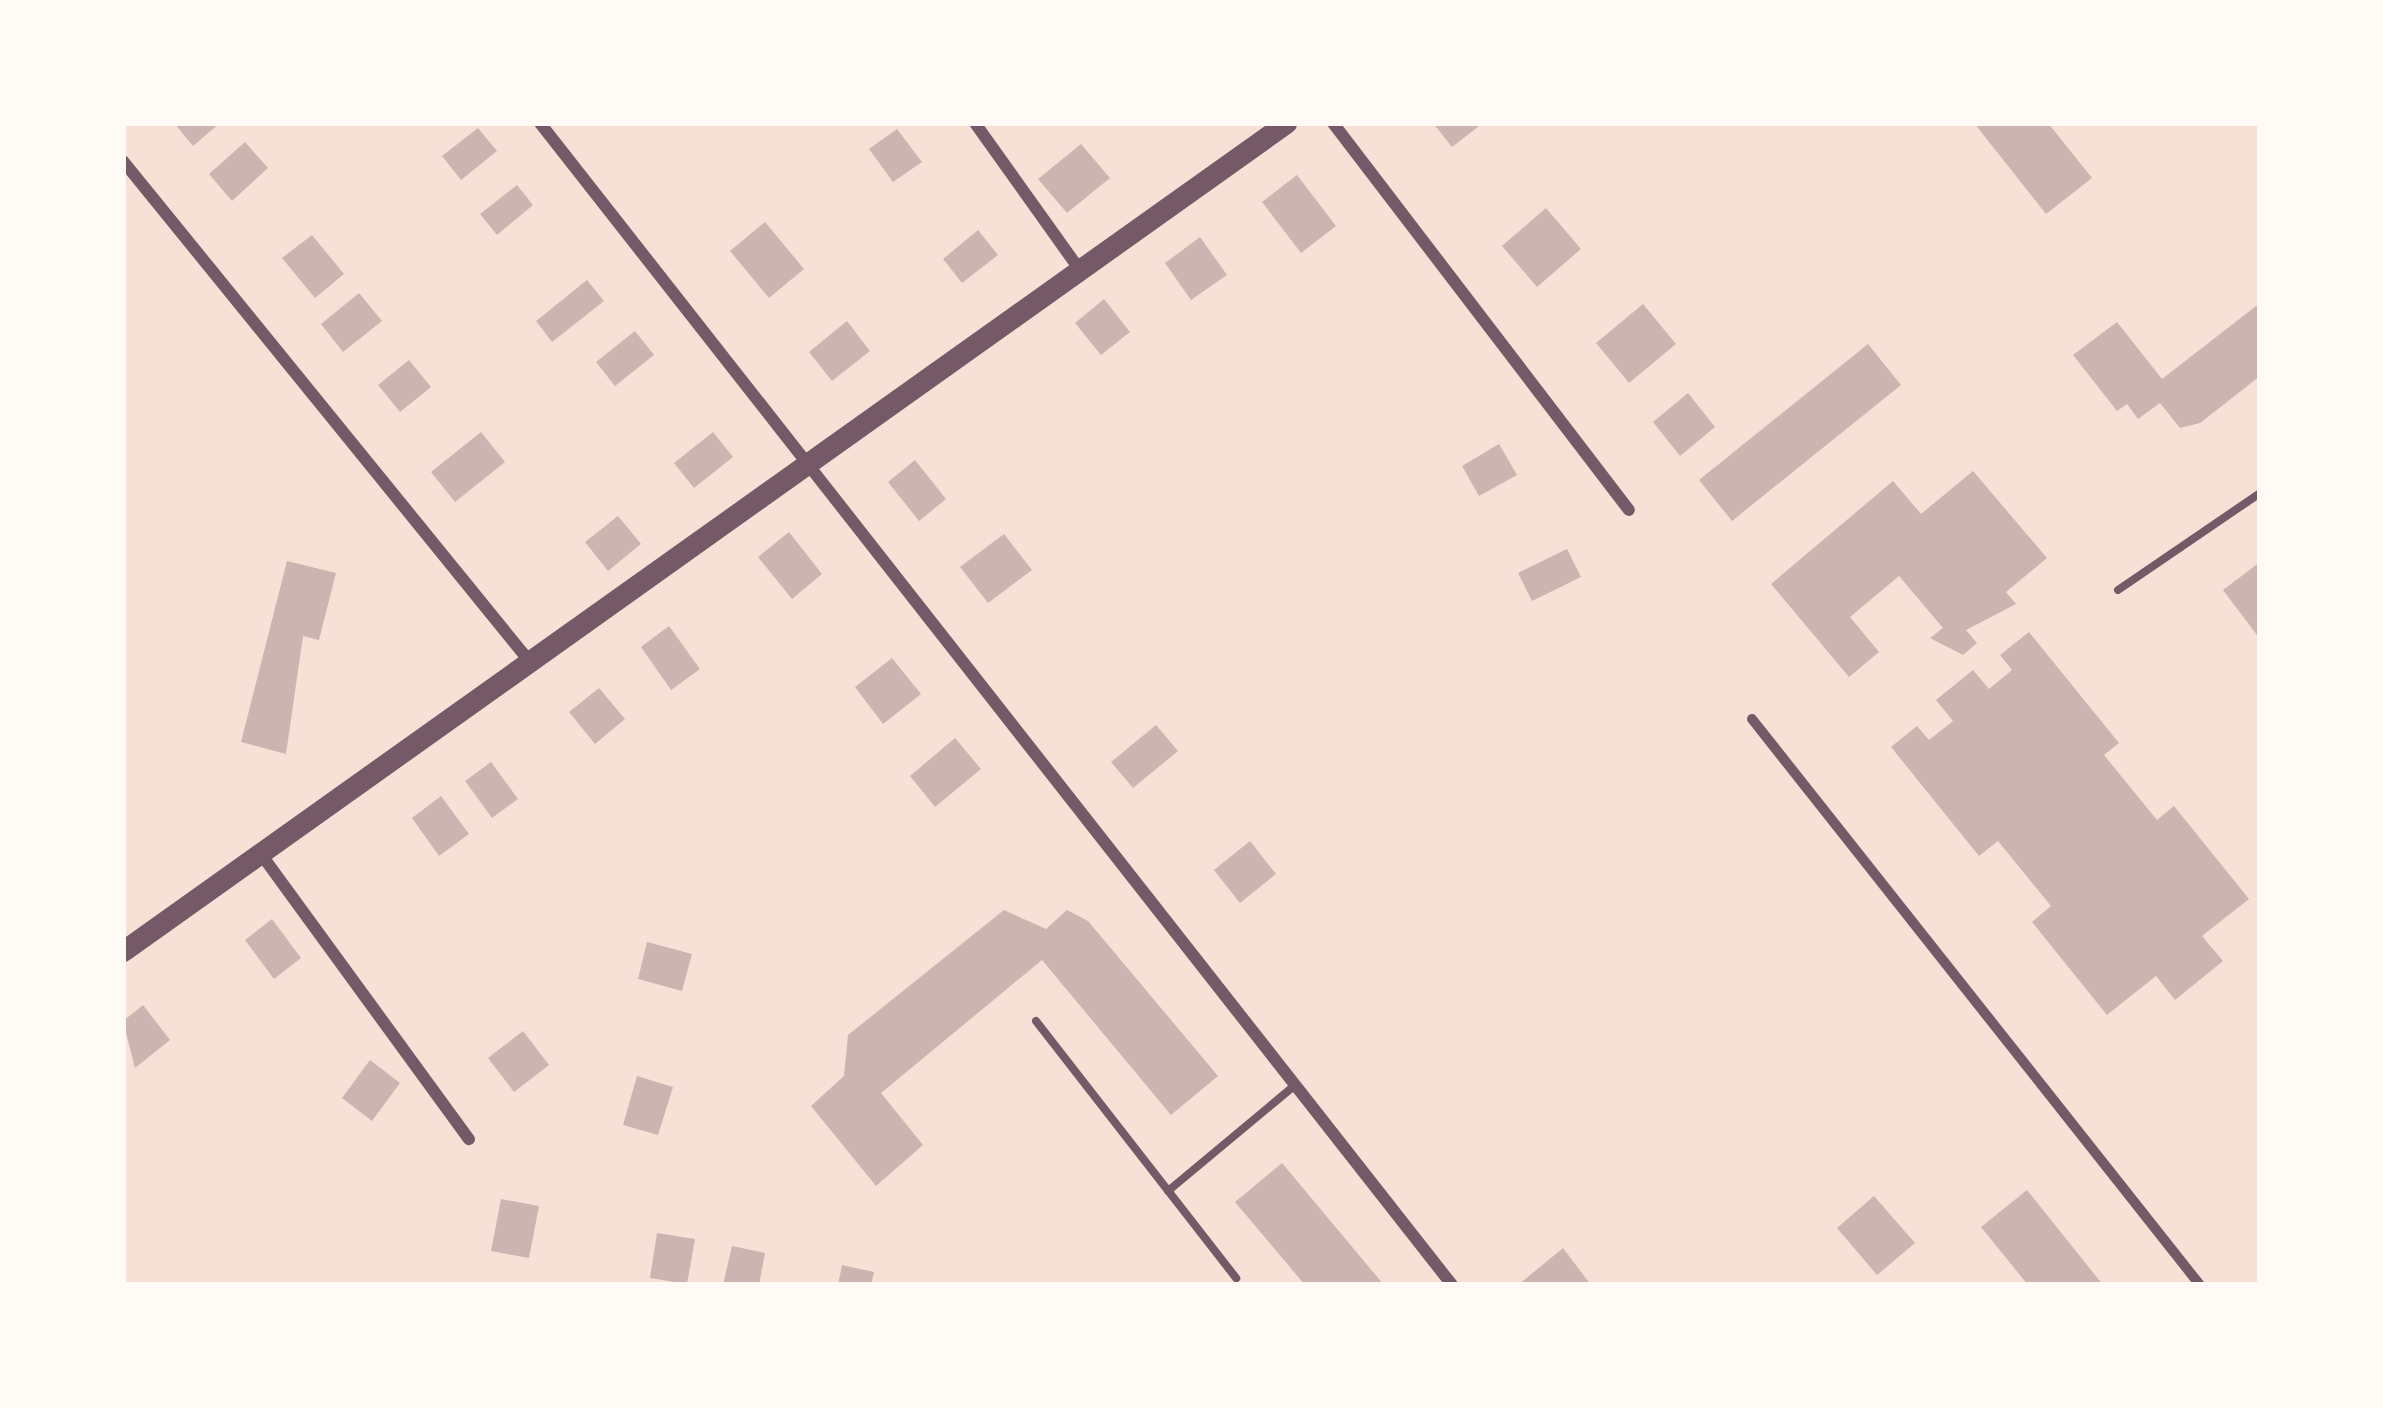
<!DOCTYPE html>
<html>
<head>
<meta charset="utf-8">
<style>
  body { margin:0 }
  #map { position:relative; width:2383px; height:1408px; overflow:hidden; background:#f7e1d7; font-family:"Fira Sans",sans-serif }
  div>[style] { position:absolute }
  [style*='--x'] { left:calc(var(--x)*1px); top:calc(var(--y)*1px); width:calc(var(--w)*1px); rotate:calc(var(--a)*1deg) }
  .building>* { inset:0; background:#ccb4b1 }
  .service>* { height:8px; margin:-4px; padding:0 4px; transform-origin:4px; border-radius:4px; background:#755966 }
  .pedestrian>* { height:10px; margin:-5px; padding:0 5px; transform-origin:5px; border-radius:5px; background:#755966 }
  .minor>* { height:12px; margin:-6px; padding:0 6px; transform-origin:6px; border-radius:6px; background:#755966 }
  .tertiary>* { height:21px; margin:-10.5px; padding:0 10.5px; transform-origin:10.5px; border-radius:10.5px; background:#755966 }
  span { translate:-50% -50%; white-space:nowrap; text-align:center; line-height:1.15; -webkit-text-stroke:12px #fffaf5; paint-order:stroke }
  .frame { position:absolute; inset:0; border:126px solid #fffaf5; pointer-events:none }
</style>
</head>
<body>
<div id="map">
  <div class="building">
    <i style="clip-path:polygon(174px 123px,220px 123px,193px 146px)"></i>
    <i style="clip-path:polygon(1433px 123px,1483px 123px,1452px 147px)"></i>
    <i style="clip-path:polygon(1974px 123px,2048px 123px,2092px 178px,2046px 214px)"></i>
    <i style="clip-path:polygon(478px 128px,497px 151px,461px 180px,442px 156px)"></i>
    <i style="clip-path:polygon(897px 129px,922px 162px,893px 182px,869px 149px)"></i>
    <i style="clip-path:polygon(245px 142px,268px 168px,232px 201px,209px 174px)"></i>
    <i style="clip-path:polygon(1081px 144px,1110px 178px,1067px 213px,1038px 179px)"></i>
    <i style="clip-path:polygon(1297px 175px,1336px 226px,1301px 253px,1262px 202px)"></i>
    <i style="clip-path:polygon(517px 185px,533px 205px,497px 235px,480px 214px)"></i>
    <i style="clip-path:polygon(1546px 208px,1581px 249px,1537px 287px,1502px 246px)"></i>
    <i style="clip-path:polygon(765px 222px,804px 269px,769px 298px,730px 251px)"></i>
    <i style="clip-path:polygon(978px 230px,998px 255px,962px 283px,943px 259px)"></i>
    <i style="clip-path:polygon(312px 235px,344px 274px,315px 298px,282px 258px)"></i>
    <i style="clip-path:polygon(1200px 237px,1227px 275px,1191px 300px,1165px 263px)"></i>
    <i style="clip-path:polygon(587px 280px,604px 301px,552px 342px,536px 321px)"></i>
    <i style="clip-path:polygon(359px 293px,382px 321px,343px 352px,321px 324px)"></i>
    <i style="clip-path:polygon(1104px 299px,1130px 332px,1101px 355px,1075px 323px)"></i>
    <i style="clip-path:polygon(2260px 303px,2260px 376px,2200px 423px,2180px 428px,2160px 403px,2138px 419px,2127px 404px,2117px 411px,2073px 355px,2117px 322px,2162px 379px)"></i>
    <i style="clip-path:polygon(1643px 304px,1676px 344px,1629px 383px,1596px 343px)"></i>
    <i style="clip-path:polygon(847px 321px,870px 351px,832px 381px,809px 352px)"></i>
    <i style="clip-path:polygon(635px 331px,654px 355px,615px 386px,596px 362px)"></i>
    <i style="clip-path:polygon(1868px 344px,1901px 385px,1732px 521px,1699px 480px)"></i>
    <i style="clip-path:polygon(409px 360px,431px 387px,400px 412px,378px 385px)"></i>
    <i style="clip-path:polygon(1688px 393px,1715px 427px,1680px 456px,1653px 422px)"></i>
    <i style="clip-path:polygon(481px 432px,505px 462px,455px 502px,431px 472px)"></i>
    <i style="clip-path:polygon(713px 432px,733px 457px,694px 488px,674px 463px)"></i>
    <i style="clip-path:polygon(1499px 444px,1517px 475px,1479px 496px,1462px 466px)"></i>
    <i style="clip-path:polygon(915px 460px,946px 499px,919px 521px,888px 482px)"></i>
    <i style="clip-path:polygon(1973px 471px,2047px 558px,2006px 592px,2016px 604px,1966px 630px,1977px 643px,1963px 655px,1930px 638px,1943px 628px,1899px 576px,1850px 617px,1879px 652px,1849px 677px,1771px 584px,1893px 481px,1921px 514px)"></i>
    <i style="clip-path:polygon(618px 516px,641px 544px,608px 571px,585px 542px)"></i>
    <i style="clip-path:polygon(789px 532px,822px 574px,792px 599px,758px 557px)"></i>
    <i style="clip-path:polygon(1004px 534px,1032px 570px,988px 603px,960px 567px)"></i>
    <i style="clip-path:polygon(1567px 549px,1581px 577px,1532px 601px,1518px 573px)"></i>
    <i style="clip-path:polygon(287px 561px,336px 573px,319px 640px,303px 636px,286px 754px,241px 742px)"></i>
    <i style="clip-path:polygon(2260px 562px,2260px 639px,2223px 590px)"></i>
    <i style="clip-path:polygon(669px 626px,700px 669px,671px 690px,641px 647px)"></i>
    <i style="clip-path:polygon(2029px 632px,2119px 743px,2104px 755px,2157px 820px,2174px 806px,2249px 899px,2202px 936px,2223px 961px,2175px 1000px,2156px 976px,2107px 1015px,2032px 922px,2051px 906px,1998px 841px,1979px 856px,1891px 747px,1917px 726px,1929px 740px,1953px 721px,1936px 700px,1973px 670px,1989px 689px,2012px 670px,2000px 655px)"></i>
    <i style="clip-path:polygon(892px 658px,921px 694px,883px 724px,855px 687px)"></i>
    <i style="clip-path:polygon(599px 688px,625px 719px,595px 744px,569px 712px)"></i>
    <i style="clip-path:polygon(1156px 725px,1178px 751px,1133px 788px,1111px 762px)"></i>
    <i style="clip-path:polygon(955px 738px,981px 769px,935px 807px,910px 776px)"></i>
    <i style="clip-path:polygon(491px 762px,518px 799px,492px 818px,465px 781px)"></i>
    <i style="clip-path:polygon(441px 796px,469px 834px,439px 856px,412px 818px)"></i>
    <i style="clip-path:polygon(1250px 841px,1276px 874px,1240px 903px,1214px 870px)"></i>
    <i style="clip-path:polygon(1004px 910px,1046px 929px,1067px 910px,1088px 921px,1218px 1076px,1171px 1115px,1042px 960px,881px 1093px,923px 1145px,876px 1186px,811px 1106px,844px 1076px,848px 1035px)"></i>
    <i style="clip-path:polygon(272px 919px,301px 958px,274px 979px,245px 940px)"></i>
    <i style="clip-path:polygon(647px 942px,692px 954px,682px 991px,638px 979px)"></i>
    <i style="clip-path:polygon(143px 1005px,170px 1040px,135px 1068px,123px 1021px)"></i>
    <i style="clip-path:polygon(523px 1031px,549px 1065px,514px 1092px,488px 1058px)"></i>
    <i style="clip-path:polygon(370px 1060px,400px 1083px,372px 1121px,342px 1098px)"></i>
    <i style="clip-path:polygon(637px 1076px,673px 1087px,658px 1135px,623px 1125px)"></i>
    <i style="clip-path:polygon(1282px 1163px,1384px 1285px,1305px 1285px,1235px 1202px)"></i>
    <i style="clip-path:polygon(2027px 1190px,2103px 1285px,2028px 1285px,1981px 1227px)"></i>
    <i style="clip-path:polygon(1874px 1196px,1915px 1243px,1877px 1275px,1837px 1228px)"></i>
    <i style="clip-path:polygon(501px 1199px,539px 1206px,529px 1258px,491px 1251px)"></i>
    <i style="clip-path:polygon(657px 1233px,695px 1239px,687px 1284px,650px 1278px)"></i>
    <i style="clip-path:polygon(732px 1246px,765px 1253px,759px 1285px,723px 1285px)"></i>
    <i style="clip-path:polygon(1563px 1248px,1591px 1285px,1518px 1285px)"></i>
    <i style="clip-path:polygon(842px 1265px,874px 1272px,871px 1285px,838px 1285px)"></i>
  </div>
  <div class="service">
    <i style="--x:2118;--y:590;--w:172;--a:-34.3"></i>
    <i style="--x:1036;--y:1021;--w:326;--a:52.1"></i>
    <i style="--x:1168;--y:1191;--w:165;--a:-39.8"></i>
  </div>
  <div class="pedestrian">
    <i style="--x:1752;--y:719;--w:722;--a:51.64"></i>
  </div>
  <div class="minor">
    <i style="--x:540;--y:123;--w:1477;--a:51.87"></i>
    <i style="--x:975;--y:123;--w:179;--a:54.5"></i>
    <i style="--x:1333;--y:123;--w:487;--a:52.6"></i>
    <i style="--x:123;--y:161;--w:645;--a:50.91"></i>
    <i style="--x:261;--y:854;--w:353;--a:53.9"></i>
  </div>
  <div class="tertiary">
    <i style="--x:123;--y:951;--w:1428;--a:-35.45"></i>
  </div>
  <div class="frame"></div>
</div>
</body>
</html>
